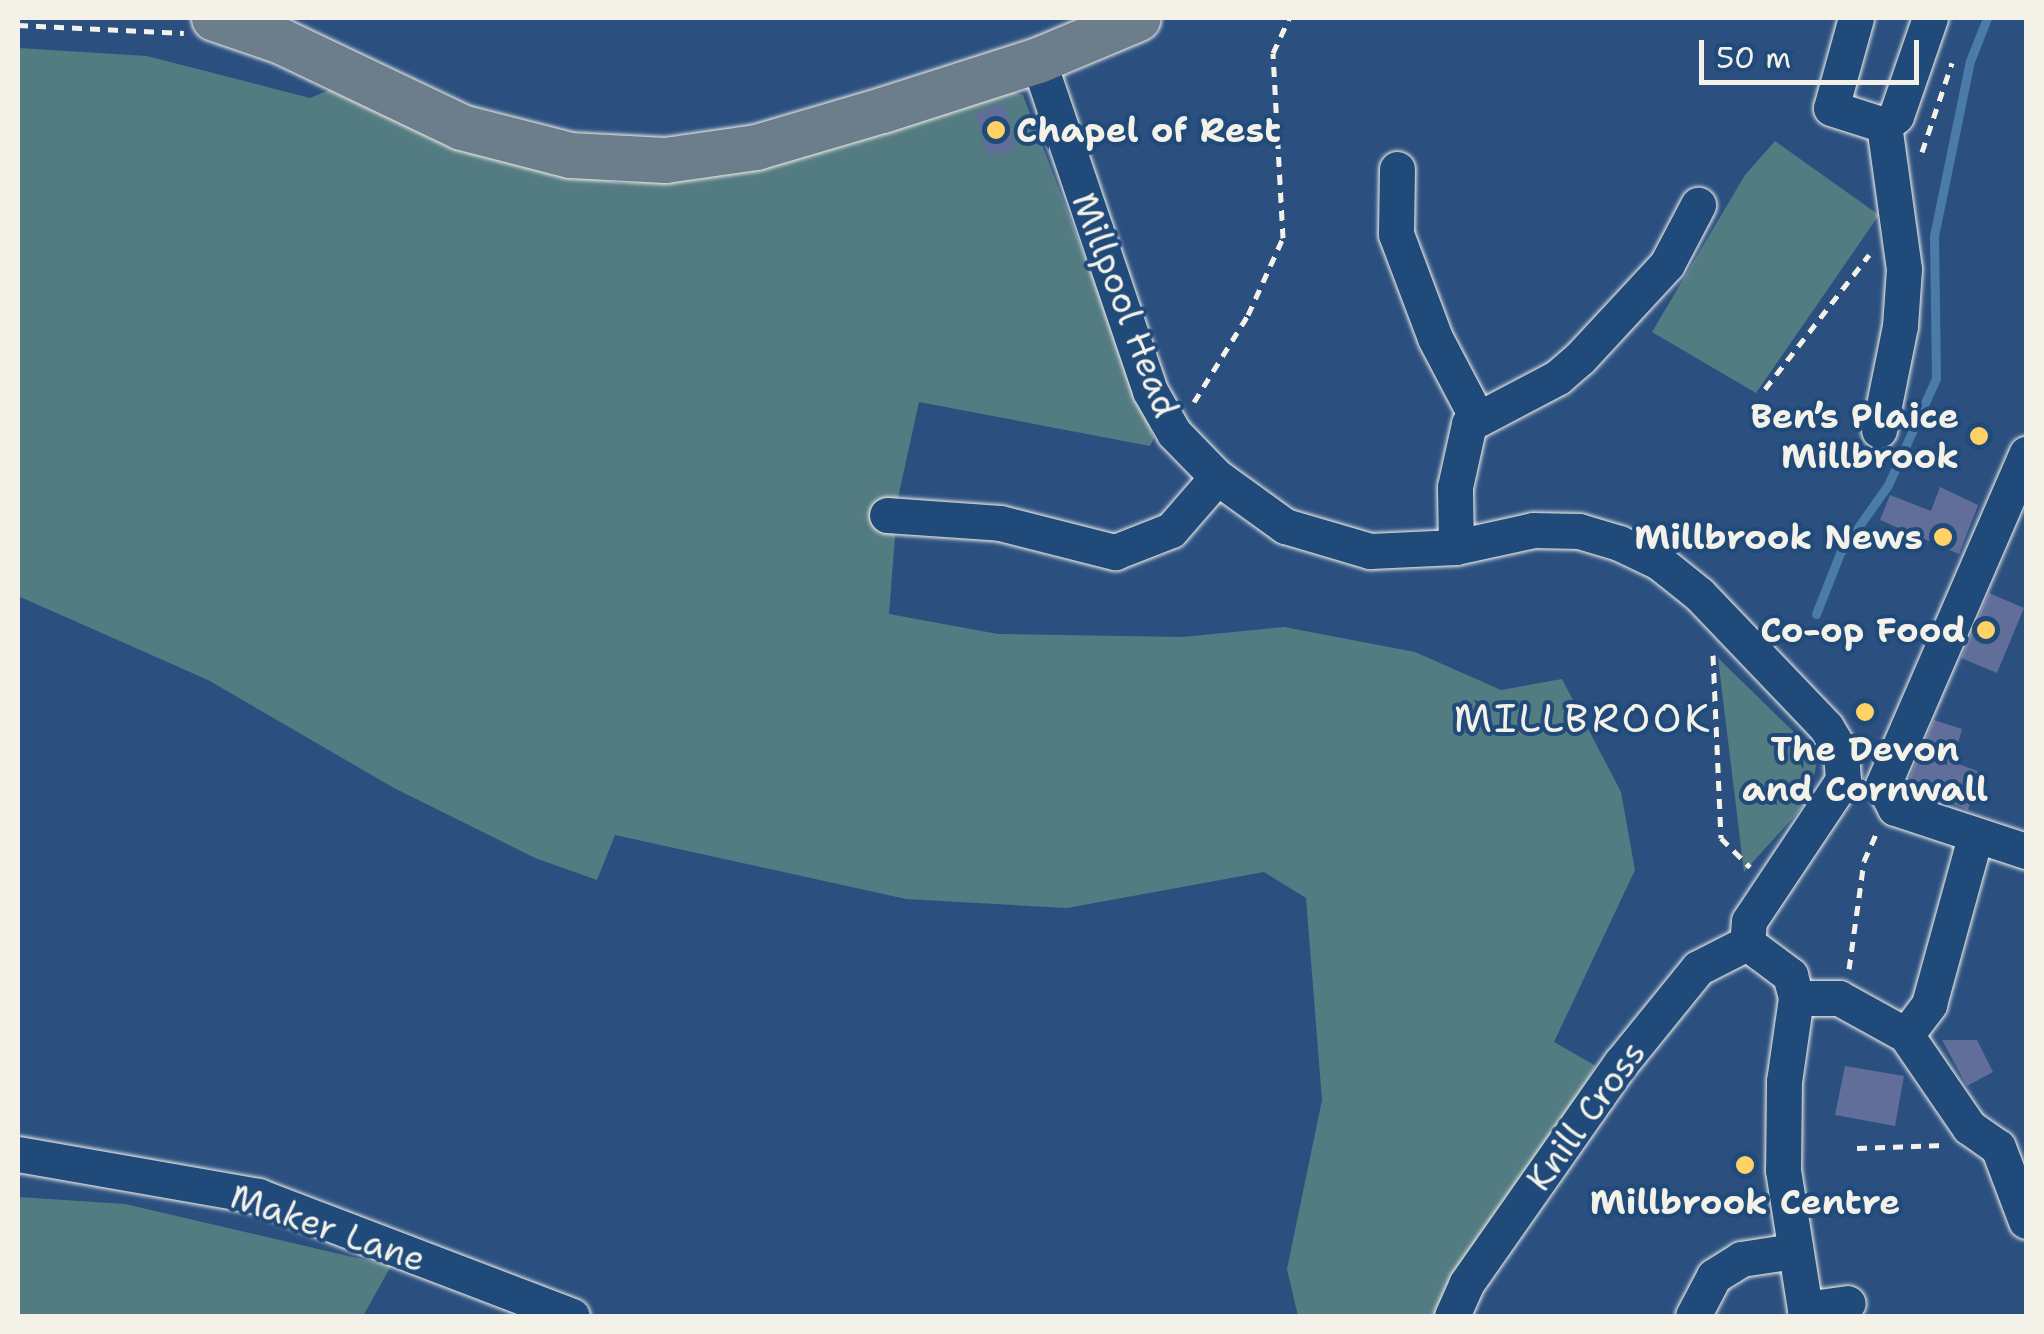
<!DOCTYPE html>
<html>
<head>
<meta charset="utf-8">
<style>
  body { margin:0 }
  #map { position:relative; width:2044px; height:1334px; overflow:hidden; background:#2b5080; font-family:"Shantell Sans",sans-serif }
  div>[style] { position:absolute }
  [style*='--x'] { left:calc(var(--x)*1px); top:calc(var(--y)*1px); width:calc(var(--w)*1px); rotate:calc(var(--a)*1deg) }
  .green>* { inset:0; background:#537b82 }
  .stream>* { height:9px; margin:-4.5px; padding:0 4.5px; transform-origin:4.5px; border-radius:4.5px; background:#4a7ca7 }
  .building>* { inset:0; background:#606e99 }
  .path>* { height:5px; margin-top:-2.5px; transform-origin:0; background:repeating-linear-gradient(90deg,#f4f1e8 0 10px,transparent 0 18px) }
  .roads { filter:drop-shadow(0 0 2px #f4f1e8) drop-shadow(0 0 2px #f4f1e8) }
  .minor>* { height:35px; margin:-17.5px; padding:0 17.5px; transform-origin:17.5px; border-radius:17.5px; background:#1f4a7a }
  .major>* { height:45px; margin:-22.5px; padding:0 22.5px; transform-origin:22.5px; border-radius:22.5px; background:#6c7d8c }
  .dots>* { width:28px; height:28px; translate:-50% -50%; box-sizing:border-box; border:5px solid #1f4a7a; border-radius:50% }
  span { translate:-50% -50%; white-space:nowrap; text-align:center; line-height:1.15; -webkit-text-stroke:8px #1f4a7a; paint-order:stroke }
  .poi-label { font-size:35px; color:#f4f1e8; font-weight:700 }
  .left { translate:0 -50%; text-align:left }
  .right { translate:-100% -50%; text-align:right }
  .street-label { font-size:35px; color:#f4f1e8 }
  .quarter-label { font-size:40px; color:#f4f1e8; letter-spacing:2.5px }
  .frame { position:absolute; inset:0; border:20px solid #f4f1e8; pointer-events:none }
  .scale { position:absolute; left:1699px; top:40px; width:220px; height:45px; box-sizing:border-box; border:5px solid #f4f1e8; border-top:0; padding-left:12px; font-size:30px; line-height:35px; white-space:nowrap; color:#f4f1e8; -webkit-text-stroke:8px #1f4a7a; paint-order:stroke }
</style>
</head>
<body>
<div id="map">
  <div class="green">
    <i style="clip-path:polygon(18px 48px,147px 56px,310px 98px,331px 89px,537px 170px,621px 183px,702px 179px,1007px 90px,1023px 95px,1154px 438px,1150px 446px,919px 402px,898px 498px,889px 614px,998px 634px,1182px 637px,1284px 627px,1415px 652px,1501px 690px,1562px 679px,1621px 792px,1635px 870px,1554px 1042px,1596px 1066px,1436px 1316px,1298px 1316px,1287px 1269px,1322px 1100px,1306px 898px,1264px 872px,1067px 908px,906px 899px,615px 835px,597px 880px,535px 858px,394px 788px,208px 680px,18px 596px)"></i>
    <i style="clip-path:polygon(1775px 141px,1879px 215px,1756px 393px,1652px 332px,1745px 175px)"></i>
    <i style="clip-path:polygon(1718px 658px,1799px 737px,1816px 766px,1809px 800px,1744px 872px)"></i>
    <i style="clip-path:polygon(18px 1197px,125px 1204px,391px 1266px,363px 1316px,18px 1316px)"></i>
  </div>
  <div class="stream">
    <i style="--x:1816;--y:614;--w:66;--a:-68.5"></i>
    <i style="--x:1840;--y:553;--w:83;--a:-54.8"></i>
    <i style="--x:1888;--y:485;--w:117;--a:-65.8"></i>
    <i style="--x:1936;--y:378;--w:142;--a:-90.8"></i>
    <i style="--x:1934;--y:236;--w:179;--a:-78.4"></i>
    <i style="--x:1970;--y:61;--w:46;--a:-68.4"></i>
  </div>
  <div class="building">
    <i style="clip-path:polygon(1004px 104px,1016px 149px,988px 156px,975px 112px)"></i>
    <i style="clip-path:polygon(1940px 487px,1978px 505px,1959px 554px,1880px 520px,1890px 495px,1931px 511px)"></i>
    <i style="clip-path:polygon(1989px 593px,2024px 608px,1997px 673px,1961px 658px)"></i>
    <i style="clip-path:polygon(1934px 720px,1962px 729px,1953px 762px,1980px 772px,1968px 810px,1907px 784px)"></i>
    <i style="clip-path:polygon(1942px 1040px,1977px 1040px,1993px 1072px,1967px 1086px)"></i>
    <i style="clip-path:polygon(1845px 1066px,1904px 1076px,1895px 1126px,1835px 1115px)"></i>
  </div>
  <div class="path">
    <i style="--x:18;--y:25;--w:166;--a:2.8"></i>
    <i style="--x:1922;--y:152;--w:94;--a:-71.4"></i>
    <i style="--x:1765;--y:389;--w:170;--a:-52.2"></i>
    <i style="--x:1194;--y:402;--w:102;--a:-58.2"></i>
    <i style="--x:1248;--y:315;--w:85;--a:-65.6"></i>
    <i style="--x:1283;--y:238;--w:185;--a:-93.1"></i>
    <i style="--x:1273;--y:53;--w:38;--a:-65"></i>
    <i style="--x:1713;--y:655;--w:183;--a:87.5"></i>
    <i style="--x:1721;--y:838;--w:41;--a:45"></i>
    <i style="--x:1849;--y:969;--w:109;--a:-82.1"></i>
    <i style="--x:1864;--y:861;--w:34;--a:-66"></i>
    <i style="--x:1857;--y:1148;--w:87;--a:-2"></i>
  </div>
  <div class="roads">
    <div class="minor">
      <i style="--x:1856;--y:18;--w:93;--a:105.5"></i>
      <i style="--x:1831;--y:108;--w:56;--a:17.8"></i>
      <i style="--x:1884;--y:125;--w:15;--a:-37"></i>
      <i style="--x:1896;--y:116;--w:104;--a:-70.9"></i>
      <i style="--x:1038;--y:60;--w:349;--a:71.3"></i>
      <i style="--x:1150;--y:391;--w:48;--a:60.3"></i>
      <i style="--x:1174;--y:433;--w:62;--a:45.7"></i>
      <i style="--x:1217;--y:477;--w:84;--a:35.8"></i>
      <i style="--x:1285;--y:526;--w:89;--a:16.4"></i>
      <i style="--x:1370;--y:551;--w:86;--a:-2.7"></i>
      <i style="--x:1456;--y:547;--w:79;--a:-12.4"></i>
      <i style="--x:1533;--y:530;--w:46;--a:1.2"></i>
      <i style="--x:1579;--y:531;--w:42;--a:16.7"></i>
      <i style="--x:1619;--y:543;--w:44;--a:25.4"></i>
      <i style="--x:1659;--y:562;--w:51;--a:38.7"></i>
      <i style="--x:1699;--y:594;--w:184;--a:46.3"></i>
      <i style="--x:1826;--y:727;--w:29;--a:59"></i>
      <i style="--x:1841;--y:752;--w:28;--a:86"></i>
      <i style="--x:1843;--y:780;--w:169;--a:123.7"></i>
      <i style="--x:1749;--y:921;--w:22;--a:95"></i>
      <i style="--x:1397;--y:169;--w:65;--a:90.9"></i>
      <i style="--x:1396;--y:234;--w:111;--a:69.4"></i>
      <i style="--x:1435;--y:338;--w:90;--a:62.3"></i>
      <i style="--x:1879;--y:430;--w:106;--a:-78.6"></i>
      <i style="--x:1900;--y:326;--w:57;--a:-86"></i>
      <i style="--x:1904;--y:269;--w:145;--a:-97.9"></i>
      <i style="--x:887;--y:515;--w:113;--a:4"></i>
      <i style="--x:1000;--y:523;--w:119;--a:14.2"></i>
      <i style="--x:1115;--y:552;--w:60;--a:-21.4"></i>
      <i style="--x:1171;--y:530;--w:70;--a:-49"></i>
      <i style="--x:1456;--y:547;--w:60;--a:-91"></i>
      <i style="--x:1455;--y:487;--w:65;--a:-77.5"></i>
      <i style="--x:1469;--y:424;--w:101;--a:-27.8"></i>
      <i style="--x:1558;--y:377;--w:29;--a:-41"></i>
      <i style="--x:1580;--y:358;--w:128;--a:-47.2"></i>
      <i style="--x:1667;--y:264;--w:67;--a:-62.3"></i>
      <i style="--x:1883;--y:785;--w:361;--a:-66.6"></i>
      <i style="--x:1883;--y:785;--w:26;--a:62"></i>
      <i style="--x:1895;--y:808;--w:138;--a:18.2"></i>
      <i style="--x:1747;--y:943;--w:54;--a:36.7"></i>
      <i style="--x:1790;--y:975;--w:24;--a:75"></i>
      <i style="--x:1796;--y:998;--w:84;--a:98.2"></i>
      <i style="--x:1784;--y:1081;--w:89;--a:90.6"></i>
      <i style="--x:1783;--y:1170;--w:148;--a:81"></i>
      <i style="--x:1796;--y:998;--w:43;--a:0"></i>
      <i style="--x:1839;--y:998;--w:77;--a:28.9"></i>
      <i style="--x:1906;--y:1035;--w:112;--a:55.6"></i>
      <i style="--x:1969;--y:1127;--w:35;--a:35"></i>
      <i style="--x:1998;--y:1147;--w:79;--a:69.3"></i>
      <i style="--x:1906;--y:1035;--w:39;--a:-53"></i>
      <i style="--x:1929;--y:1004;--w:173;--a:-74.6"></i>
      <i style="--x:18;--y:1154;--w:244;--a:9.9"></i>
      <i style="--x:258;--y:1196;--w:336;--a:20.9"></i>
      <i style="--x:1805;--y:1309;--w:43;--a:-7.9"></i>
      <i style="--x:1452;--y:1316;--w:35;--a:-66"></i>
      <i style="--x:1466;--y:1284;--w:270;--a:-55"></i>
      <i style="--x:1621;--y:1063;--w:122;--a:-51"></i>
      <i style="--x:1698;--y:968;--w:55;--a:-27"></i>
      <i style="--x:1693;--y:1316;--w:45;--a:-62.3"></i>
      <i style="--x:1714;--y:1276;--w:32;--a:-32"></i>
      <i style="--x:1741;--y:1259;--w:54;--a:-8.6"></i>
    </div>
    <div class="major">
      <i style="--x:214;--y:18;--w:71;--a:18.9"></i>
      <i style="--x:281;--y:41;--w:199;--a:25.5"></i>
      <i style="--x:461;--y:127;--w:113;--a:14.4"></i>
      <i style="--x:570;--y:155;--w:95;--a:3"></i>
      <i style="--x:665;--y:160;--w:92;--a:-8.1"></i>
      <i style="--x:756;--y:147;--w:131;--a:-16.4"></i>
      <i style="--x:882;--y:110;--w:164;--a:-17.8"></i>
      <i style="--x:1038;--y:60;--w:108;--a:-22.8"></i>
    </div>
  </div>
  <div class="dots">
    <i style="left:996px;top:130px;background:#ffd166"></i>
    <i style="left:1979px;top:436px;background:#ffd166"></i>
    <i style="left:1943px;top:537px;background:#ffd166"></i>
    <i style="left:1986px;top:630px;background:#ffd166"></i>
    <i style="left:1865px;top:712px;background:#ffd166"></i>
    <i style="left:1745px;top:1165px;background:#ffd166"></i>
  </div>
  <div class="poi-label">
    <span class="left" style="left:1016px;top:130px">Chapel of Rest</span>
    <span class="right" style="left:1959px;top:436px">Ben’s Plaice<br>Millbrook</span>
    <span class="right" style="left:1923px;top:537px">Millbrook News</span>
    <span class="right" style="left:1966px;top:630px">Co-op Food</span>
    <span style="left:1865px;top:769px">The Devon<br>and Cornwall</span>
    <span style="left:1745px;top:1202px">Millbrook Centre</span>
  </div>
  <div class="street-label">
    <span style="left:1125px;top:305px;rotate:69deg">Millpool Head</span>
    <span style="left:1586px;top:1116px;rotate:-54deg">Knill Cross</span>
    <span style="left:328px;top:1228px;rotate:19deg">Maker Lane</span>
  </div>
  <div class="quarter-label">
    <span style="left:1583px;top:718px">MILLBROOK</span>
  </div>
  <div class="frame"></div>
  <div class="scale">50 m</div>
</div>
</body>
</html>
